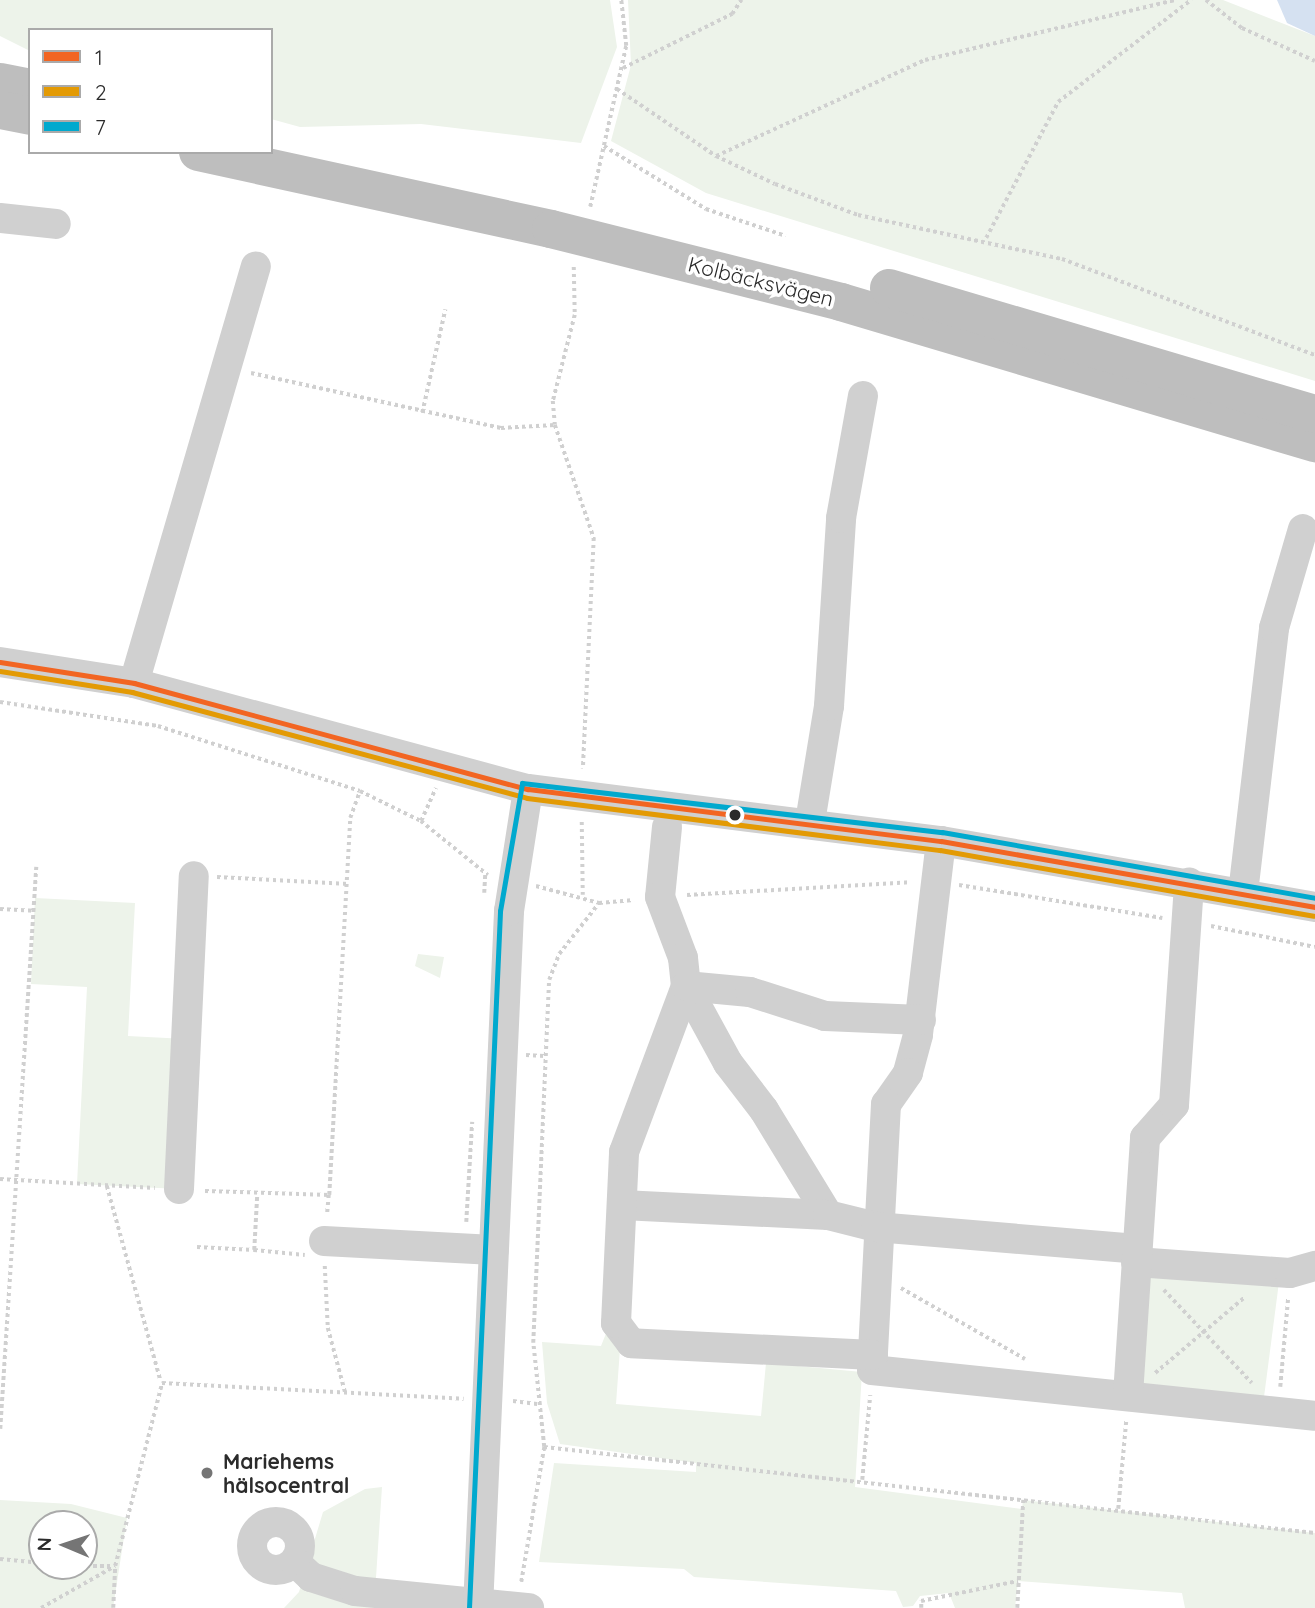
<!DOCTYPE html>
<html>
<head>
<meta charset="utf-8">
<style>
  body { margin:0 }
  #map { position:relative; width:1315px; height:1608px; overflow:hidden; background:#fff; font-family:Quicksand,sans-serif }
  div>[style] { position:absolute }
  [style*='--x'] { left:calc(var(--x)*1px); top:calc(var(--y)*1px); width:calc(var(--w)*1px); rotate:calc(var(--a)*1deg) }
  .green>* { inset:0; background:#edf3ea }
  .water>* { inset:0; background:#d5e1f1 }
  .path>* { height:3.5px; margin-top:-1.75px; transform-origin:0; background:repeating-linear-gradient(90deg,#d0d0d0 0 3.5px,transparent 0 7px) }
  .minor>* { height:30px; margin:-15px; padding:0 15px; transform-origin:15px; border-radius:15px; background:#d0d0d0 }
  .minor>.ring { margin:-15px; padding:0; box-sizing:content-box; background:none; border:30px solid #d0d0d0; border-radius:50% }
  .highway>* { height:38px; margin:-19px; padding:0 19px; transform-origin:19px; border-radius:19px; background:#bebebe }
  .bus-1>* { height:5px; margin:-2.5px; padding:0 2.5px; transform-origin:2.5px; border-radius:2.5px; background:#f26522 }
  .bus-2>* { height:5px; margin:-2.5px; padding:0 2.5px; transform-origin:2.5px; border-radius:2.5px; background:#e39a04 }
  .bus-3>* { height:5px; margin:-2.5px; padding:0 2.5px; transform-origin:2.5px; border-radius:2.5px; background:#00a9ce }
  .dots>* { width:19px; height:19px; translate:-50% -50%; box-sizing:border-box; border:4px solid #fff; border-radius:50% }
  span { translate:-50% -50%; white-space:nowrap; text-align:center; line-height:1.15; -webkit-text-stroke:7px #fff; paint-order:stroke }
  .street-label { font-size:21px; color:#2b2b2b }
  .poi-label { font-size:21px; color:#2b2b2b; font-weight:700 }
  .left { translate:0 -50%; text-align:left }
  .legend { position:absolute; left:28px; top:28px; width:245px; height:126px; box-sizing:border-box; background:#fff; border:2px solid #aaa; margin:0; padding:9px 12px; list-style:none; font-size:21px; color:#2b2b2b }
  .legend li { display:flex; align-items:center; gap:14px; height:35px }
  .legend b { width:35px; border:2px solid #aaa }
  .north { position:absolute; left:28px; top:1510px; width:70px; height:70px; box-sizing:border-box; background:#fff; border:2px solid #aaa; border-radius:50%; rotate:272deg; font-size:19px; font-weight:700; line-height:28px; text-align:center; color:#2b2b2b }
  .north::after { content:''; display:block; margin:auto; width:24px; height:32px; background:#757575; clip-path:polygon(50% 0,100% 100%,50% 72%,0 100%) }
</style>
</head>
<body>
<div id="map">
  <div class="green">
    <i style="clip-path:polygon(0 0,610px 0,617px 47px,581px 143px,421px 124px,300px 127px,271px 119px,271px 30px,30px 30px,30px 51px,0 36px)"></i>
    <i style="clip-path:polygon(628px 0,1223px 0,1315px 36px,1315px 381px,706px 193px,611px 141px,631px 65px)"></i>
    <i style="clip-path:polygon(35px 898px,135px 903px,128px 1036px,186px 1039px,179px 1189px,77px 1184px,87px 987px,31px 984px)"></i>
    <i style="clip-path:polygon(418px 954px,444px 957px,440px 978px,415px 966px)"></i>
    <i style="clip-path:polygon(1145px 1262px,1279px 1282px,1264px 1397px,1136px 1386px)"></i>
    <i style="clip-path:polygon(607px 1331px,620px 1349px,616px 1404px,761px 1416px,766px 1363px,862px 1372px,855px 1487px,1022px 1509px,1023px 1500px,1315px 1533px,1315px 1608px,1185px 1608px,1182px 1593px,1018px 1581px,1015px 1608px,955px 1608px,949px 1593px,920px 1596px,913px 1606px,903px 1607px,896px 1591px,694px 1577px,684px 1569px,539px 1562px,554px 1463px,696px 1472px,696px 1463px,560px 1444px,547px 1403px,542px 1342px,601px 1346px)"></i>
    <i style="clip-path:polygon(382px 1487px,374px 1608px,284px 1608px,299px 1592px,323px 1512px,365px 1489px)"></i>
    <i style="clip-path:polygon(evenodd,0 1500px,71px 1504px,127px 1518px,113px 1608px,0 1608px,0 1500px,42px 1524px,84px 1524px,84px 1566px,42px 1566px,42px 1524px)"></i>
  </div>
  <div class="water">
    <i style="clip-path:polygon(1277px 0,1315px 0,1315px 36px,1287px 23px)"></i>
  </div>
  <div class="path">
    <i style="--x:1206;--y:0;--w:46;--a:37.9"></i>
    <i style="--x:1242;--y:28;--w:80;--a:24.3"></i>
    <i style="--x:623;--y:68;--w:122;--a:-26.4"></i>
    <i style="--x:732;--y:14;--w:17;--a:-57"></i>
    <i style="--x:617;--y:89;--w:120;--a:34.1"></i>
    <i style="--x:716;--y:156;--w:65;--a:25.4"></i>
    <i style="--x:775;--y:184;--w:89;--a:20.5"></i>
    <i style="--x:858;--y:215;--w:209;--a:12.2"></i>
    <i style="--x:1062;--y:259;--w:271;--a:20.8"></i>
    <i style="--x:604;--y:146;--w:120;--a:31.7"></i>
    <i style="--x:706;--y:209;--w:84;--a:18.6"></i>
    <i style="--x:716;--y:156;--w:230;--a:-24.7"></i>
    <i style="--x:925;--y:60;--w:256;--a:-13.5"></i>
    <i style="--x:590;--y:207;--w:165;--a:-77.4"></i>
    <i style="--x:626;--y:46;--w:46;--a:-96.2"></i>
    <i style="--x:986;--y:238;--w:154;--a:-62.1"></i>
    <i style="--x:1058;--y:102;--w:168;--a:-37.5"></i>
    <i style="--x:574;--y:267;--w:48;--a:88.8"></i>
    <i style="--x:575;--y:315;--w:89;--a:104.3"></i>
    <i style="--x:553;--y:401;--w:24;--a:85"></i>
    <i style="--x:555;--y:425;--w:120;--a:71"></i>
    <i style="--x:594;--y:538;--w:231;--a:92.7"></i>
    <i style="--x:251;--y:373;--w:256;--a:12.4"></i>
    <i style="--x:501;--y:428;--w:54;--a:-3.2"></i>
    <i style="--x:422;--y:413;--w:106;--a:-77.4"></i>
    <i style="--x:0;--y:702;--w:160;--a:8.6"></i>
    <i style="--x:158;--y:726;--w:212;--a:17.8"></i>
    <i style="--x:360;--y:791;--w:68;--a:26.2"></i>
    <i style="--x:421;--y:821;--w:86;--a:38.9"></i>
    <i style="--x:421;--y:821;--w:36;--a:-66"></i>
    <i style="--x:582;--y:822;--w:73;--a:89.2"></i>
    <i style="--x:217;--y:877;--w:132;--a:3"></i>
    <i style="--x:959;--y:885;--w:206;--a:9.2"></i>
    <i style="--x:536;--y:886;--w:65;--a:15.1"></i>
    <i style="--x:599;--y:903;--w:35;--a:-5"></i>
    <i style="--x:484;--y:893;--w:19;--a:-87"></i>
    <i style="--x:687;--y:895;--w:223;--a:-3.3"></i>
    <i style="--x:0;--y:909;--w:34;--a:3"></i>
    <i style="--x:1211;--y:926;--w:106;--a:11.4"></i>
    <i style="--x:526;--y:1055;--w:18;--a:3"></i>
    <i style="--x:0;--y:1179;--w:155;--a:3.3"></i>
    <i style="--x:107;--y:1186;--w:203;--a:74.6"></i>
    <i style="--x:205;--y:1191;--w:124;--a:1.8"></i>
    <i style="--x:329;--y:1195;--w:21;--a:95"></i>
    <i style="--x:329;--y:1195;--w:378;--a:-86.8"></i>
    <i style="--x:350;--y:818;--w:29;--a:-70"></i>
    <i style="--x:466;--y:1222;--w:100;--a:-86.6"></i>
    <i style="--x:197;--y:1247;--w:57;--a:3"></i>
    <i style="--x:254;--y:1250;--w:56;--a:-86.9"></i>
    <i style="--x:254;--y:1250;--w:51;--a:5.6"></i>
    <i style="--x:325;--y:1266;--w:62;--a:87.2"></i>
    <i style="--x:328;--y:1328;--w:69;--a:75"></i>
    <i style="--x:901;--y:1288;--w:143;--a:29.8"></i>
    <i style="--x:1164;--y:1290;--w:128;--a:46.6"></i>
    <i style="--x:1155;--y:1373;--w:118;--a:-40.2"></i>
    <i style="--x:1280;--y:1387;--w:90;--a:-84.9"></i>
    <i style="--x:513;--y:1401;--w:26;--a:7"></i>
    <i style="--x:0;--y:1429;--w:563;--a:-86.33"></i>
    <i style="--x:544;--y:1447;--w:776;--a:6.36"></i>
    <i style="--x:862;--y:1480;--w:85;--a:-84.6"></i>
    <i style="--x:1118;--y:1509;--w:88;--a:-84.8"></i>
    <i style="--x:0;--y:1559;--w:42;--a:5.4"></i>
    <i style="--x:79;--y:1566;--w:34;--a:0"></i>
    <i style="--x:521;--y:1582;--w:137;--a:-80.3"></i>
    <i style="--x:544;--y:1447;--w:105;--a:-96"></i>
    <i style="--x:533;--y:1343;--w:363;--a:-87.5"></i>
    <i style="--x:549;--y:980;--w:28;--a:-69"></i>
    <i style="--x:559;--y:954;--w:65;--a:-51.9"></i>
    <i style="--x:41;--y:1608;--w:85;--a:-29.6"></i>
    <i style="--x:113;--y:1608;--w:42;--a:-87.3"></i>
    <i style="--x:115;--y:1566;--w:189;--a:-75.6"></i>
    <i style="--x:162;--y:1383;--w:302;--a:3"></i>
    <i style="--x:921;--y:1608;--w:7;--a:-90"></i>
    <i style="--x:921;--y:1601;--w:99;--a:-11.7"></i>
    <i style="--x:1017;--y:1608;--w:108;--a:-86.8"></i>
  </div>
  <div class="minor">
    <i style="--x:0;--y:218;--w:56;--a:6.1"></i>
    <i style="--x:0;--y:662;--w:136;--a:8.9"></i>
    <i style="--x:134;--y:683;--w:408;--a:15.1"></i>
    <i style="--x:528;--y:789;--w:416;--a:7.2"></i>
    <i style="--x:941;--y:841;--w:380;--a:10"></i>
    <i style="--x:134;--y:683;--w:434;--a:-73.7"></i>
    <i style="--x:810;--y:822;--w:118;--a:-80.7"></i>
    <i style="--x:829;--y:706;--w:188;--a:-86.3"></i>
    <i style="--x:841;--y:518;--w:124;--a:-79.8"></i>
    <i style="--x:667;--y:827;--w:70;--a:95.7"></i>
    <i style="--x:660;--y:897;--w:65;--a:69.3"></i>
    <i style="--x:683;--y:958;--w:28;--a:84"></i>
    <i style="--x:686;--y:986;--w:88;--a:61.4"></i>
    <i style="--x:728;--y:1063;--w:59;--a:52.5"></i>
    <i style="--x:764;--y:1110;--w:123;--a:58.6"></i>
    <i style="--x:941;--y:841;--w:195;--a:96.8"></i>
    <i style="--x:918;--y:1035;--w:39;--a:105"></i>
    <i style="--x:908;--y:1073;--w:38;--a:125"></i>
    <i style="--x:886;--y:1104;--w:266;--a:93"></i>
    <i style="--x:872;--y:1370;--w:445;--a:5.9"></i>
    <i style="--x:1243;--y:893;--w:267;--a:-83.3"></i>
    <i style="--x:1274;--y:628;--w:103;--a:-73.7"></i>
    <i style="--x:179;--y:1189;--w:313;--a:-87.3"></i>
    <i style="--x:622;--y:1205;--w:206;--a:2.8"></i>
    <i style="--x:828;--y:1215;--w:49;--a:14"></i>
    <i style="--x:876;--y:1227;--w:262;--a:4.8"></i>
    <i style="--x:324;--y:1241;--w:170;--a:3"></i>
    <i style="--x:1136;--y:1262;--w:154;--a:4.1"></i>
    <i style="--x:1290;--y:1273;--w:26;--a:-16"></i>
    <i style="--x:873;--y:1355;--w:242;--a:-177.2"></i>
    <i style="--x:631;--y:1343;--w:25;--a:-127"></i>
    <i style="--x:616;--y:1323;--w:171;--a:-87.3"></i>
    <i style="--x:624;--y:1152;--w:177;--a:-69.5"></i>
    <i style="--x:686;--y:986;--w:64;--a:5.4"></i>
    <i style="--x:750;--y:992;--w:79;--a:17.7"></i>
    <i style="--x:825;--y:1016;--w:96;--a:2.4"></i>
    <i style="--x:1128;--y:1395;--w:258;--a:-86.2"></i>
    <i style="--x:1145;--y:1138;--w:44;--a:-48.7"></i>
    <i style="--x:1174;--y:1105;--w:223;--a:-86.1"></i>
    <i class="ring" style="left:252px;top:1522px;width:18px;height:18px"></i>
    <i style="--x:295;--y:1562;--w:22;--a:43"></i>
    <i style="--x:311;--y:1577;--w:46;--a:17.7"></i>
    <i style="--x:355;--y:1591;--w:175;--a:5.6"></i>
    <i style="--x:478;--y:1608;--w:698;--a:-87.45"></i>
    <i style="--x:509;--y:911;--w:123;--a:-81.1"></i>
  </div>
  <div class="highway">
    <i style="--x:0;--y:82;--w:31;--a:11"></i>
    <i style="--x:0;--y:110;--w:31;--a:11"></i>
    <i style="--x:198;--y:152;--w:361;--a:12.3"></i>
    <i style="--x:551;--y:229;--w:299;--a:14.1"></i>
    <i style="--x:841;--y:302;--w:495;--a:16.6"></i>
    <i style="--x:889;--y:288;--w:444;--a:16.5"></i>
  </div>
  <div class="bus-1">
    <i style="--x:0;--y:662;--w:136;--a:8.9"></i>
    <i style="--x:134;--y:683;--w:408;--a:15.1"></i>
    <i style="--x:528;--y:789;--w:416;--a:7.2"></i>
    <i style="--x:941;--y:841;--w:380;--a:10"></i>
  </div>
  <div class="bus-2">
    <i style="--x:0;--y:671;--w:134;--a:9"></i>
    <i style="--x:132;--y:692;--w:409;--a:15"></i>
    <i style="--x:527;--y:798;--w:416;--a:7.2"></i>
    <i style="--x:940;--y:850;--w:379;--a:10"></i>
  </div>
  <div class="bus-3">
    <i style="--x:469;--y:1608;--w:698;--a:-87.45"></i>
    <i style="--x:500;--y:911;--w:130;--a:-80.2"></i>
    <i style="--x:522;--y:783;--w:423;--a:6.7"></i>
    <i style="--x:942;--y:832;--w:379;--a:10"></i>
  </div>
  <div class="dots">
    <i style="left:735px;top:815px;background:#2b2b2b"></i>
    <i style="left:207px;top:1473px;background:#757575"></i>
  </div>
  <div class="street-label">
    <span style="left:761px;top:281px;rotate:14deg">Kolbäcksvägen</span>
  </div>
  <div class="poi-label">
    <span class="left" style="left:223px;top:1473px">Mariehems<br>hälsocentral</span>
  </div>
  <ul class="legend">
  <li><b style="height:9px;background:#f26522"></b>1</li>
  <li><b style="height:9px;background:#e39a04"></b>2</li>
  <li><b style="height:9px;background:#00a9ce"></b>7</li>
  </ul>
  <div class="north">N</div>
</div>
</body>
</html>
